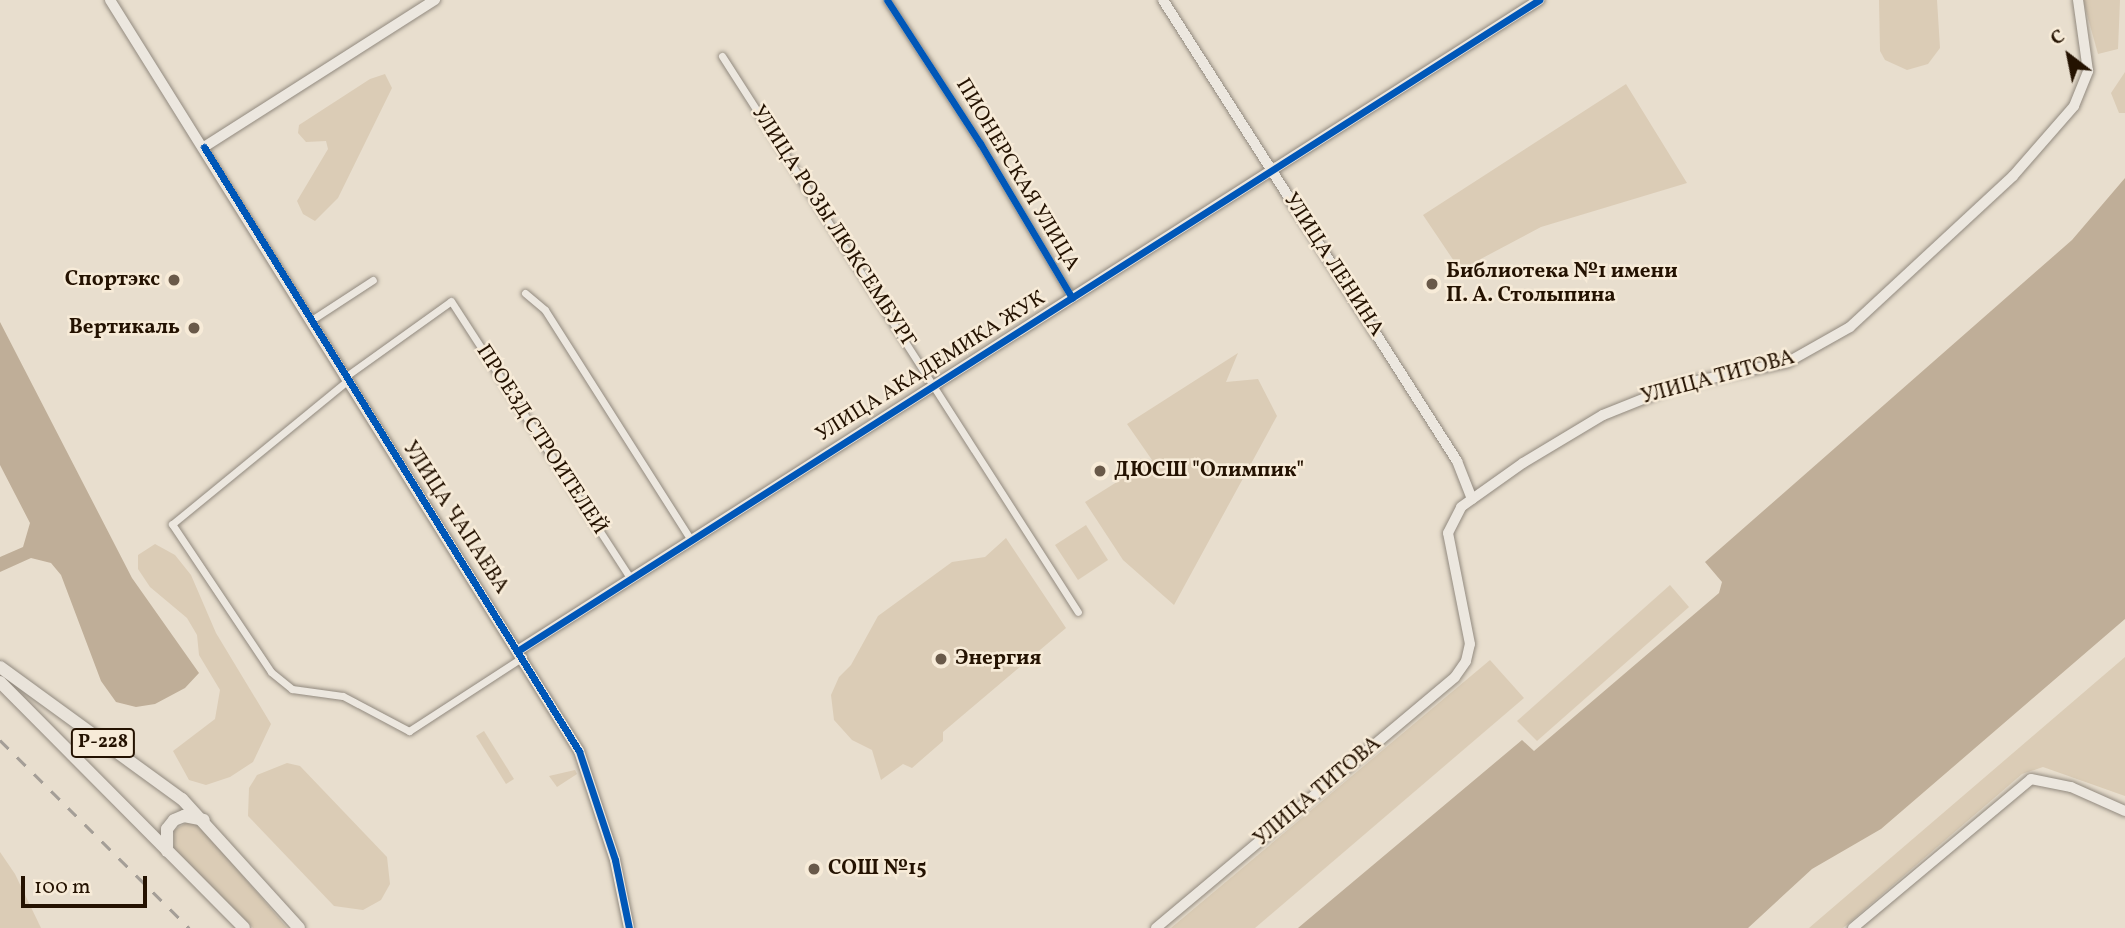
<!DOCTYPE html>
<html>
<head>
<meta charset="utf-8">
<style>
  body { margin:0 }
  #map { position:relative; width:2125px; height:928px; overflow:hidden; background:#e8dece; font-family:Vollkorn,serif }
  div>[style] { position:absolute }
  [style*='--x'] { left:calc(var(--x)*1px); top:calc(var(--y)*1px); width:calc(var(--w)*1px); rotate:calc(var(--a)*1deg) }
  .green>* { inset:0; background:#dbccb6 }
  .water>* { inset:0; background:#bfae98 }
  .roads { filter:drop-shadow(0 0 2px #928a7f) drop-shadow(0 0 2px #928a7f) }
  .street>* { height:7px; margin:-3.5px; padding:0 3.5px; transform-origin:3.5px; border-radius:3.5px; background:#ece7df }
  .secondary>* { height:10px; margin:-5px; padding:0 5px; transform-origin:5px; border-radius:5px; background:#ece7df }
  .highway>* { height:12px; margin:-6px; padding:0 6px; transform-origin:6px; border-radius:6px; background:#e9e3da }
  .rail>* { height:2.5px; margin-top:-1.25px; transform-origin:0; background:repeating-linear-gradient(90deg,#a49e97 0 12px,transparent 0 24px) }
  .cycleway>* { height:7px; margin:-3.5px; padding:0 3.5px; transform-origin:3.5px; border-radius:3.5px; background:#0057b8 }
  .dots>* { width:19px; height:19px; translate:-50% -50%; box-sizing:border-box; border:4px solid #f7ebd8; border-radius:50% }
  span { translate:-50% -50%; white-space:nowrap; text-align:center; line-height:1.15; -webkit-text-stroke:5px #f7ebd8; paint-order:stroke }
  .shield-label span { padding:2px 5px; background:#f7ebd8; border:2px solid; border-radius:5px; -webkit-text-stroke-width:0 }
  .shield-label { font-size:19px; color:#241201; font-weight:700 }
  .street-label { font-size:21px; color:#241201 }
  .poi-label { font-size:21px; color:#241201; font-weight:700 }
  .left { translate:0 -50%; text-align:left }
  .right { translate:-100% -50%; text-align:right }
  .north { position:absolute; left:2034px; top:21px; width:70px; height:70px; -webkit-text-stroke:5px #f7ebd8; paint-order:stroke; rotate:328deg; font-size:19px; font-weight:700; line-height:28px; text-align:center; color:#241201 }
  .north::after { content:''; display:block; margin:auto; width:24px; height:32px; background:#241201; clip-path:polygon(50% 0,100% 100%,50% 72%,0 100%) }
  .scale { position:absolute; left:21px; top:876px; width:126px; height:32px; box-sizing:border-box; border:4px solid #241201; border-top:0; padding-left:9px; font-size:21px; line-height:24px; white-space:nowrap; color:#241201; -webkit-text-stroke:5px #f7ebd8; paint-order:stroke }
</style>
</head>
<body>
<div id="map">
  <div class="green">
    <i style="clip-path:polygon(1879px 0,1937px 0,1940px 48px,1928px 64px,1907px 70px,1885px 60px,1880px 51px)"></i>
    <i style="clip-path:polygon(2083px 0,2120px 0,2118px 49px,2098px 54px)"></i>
    <i style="clip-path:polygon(2125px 72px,2125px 113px,2119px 113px,2111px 93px)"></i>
    <i style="clip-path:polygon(385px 74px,392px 88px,338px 198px,315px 221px,303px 214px,297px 201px,328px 149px,326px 141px,306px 142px,298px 133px,299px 125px,370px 79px)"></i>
    <i style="clip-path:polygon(1626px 84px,1687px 183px,1541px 227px,1460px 270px,1423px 215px)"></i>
    <i style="clip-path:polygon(1238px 353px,1226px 382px,1258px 379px,1277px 416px,1174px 605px,1123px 560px,1085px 502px,1152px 460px,1127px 424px)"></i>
    <i style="clip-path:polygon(1086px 525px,1108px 560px,1078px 580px,1055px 545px)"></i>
    <i style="clip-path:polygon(1006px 538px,1066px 628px,943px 732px,943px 741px,912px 768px,903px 764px,881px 780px,872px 750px,852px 740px,834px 720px,831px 695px,839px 677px,851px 665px,878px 616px,952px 562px,985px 557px)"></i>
    <i style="clip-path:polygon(155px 544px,175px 555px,191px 575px,216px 633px,271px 724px,253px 762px,230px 777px,206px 785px,189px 780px,173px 751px,215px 719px,220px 690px,199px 655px,197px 635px,187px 618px,150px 587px,138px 569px,138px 555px)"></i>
    <i style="clip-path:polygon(1670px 585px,1689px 607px,1537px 741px,1517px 721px)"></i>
    <i style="clip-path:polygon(2125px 657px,2125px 796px,2043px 767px,2022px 774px,1843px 928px,1809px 928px)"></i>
    <i style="clip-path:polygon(1490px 660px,1524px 698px,1255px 928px,1171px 928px)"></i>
    <i style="clip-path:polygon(484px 731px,514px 779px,506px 784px,476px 736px)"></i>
    <i style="clip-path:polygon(287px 763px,300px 766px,387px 857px,390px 884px,381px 900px,363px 910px,334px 906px,248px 816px,249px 788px,257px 775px)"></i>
    <i style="clip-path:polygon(575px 770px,577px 774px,557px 787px,549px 776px)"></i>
    <i style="clip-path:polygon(188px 822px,198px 823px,287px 928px,253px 928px,174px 849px,174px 830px)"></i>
    <i style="clip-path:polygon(0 852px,15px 874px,41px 928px,0 928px)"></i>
  </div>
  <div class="water">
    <i style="clip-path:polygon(2125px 178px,2125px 619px,1881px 829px,1812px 869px,1748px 928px,1298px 928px,1522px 740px,1534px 751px,1719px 593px,1722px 582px,1705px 562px,2072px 240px)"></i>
    <i style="clip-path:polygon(0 322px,132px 578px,199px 673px,185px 688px,155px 704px,136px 707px,116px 702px,101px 681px,61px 575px,51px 563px,31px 558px,0 572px,0 557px,23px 547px,30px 523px,0 465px)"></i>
  </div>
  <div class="roads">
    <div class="street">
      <i style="--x:887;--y:0;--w:171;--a:57"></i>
      <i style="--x:980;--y:143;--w:180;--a:59.3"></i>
      <i style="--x:722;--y:56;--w:660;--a:57.37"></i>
      <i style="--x:525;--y:293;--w:26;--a:40"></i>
      <i style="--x:545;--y:310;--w:272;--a:57.6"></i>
      <i style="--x:310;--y:321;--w:75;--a:-33.1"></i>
      <i style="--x:345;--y:377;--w:130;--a:-35.6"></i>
      <i style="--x:451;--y:301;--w:331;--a:57.1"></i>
      <i style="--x:347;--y:381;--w:226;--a:140.7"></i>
      <i style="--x:172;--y:524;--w:178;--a:56.2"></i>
      <i style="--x:271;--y:672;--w:27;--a:39"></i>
      <i style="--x:292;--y:689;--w:51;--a:7.8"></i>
      <i style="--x:343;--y:696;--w:75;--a:27.9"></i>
      <i style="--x:409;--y:731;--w:136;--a:-33"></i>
    </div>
    <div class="secondary">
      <i style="--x:110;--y:0;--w:885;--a:58.02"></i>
      <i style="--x:579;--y:751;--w:115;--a:71.7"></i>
      <i style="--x:615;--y:860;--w:69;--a:78.4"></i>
      <i style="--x:1163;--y:0;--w:547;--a:57.47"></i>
      <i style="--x:1457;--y:461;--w:41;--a:68.5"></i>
      <i style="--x:204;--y:147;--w:274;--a:-32.5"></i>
      <i style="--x:519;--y:650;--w:1210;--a:-32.51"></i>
      <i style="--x:1156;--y:928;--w:390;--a:-40"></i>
      <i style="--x:1455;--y:677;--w:19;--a:-55"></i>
      <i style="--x:1466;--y:661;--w:17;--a:-77"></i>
      <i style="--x:1470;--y:644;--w:113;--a:-101.2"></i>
      <i style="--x:1448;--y:533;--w:29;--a:-63"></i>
      <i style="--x:1461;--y:507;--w:76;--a:-35.4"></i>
      <i style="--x:1523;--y:463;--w:93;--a:-31"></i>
      <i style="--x:1603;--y:415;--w:81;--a:-21.8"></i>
      <i style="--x:1678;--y:385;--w:112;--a:-11.8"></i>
      <i style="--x:1788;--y:362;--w:71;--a:-29.4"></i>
      <i style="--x:1850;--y:327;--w:222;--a:-42.8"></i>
      <i style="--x:2013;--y:176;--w:93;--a:-48.9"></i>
      <i style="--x:2074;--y:106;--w:38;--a:-68"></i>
      <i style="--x:2088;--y:71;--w:72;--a:-98"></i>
      <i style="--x:1853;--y:928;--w:232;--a:-39.9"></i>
      <i style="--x:2031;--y:779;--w:41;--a:11.3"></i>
      <i style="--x:2071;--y:787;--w:59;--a:24"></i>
    </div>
    <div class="highway">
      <i style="--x:0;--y:667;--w:225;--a:36"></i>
      <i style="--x:182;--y:799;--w:174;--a:47.8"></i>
      <i style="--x:0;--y:682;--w:346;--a:45.2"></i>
      <i style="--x:167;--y:851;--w:22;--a:-90"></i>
      <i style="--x:167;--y:829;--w:11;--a:-52"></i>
      <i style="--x:174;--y:820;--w:11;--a:-22"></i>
      <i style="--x:184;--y:816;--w:20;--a:11"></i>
    </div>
  </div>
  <div class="rail">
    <i style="--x:0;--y:740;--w:267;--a:44.8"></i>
  </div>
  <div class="cycleway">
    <i style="--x:887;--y:0;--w:171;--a:57"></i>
    <i style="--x:980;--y:143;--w:180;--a:59.3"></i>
    <i style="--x:204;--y:147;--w:711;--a:58.17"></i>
    <i style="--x:579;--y:751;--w:115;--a:71.7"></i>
    <i style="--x:615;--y:860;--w:69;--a:78.4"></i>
    <i style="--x:519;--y:650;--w:1210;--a:-32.51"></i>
  </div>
  <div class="dots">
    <i style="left:174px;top:280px;background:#695949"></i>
    <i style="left:1432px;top:284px;background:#695949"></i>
    <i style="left:194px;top:328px;background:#695949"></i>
    <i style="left:1100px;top:471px;background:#695949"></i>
    <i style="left:941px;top:659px;background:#695949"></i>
    <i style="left:814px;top:869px;background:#695949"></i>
  </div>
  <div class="shield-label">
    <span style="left:103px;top:743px">Р-228</span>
  </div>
  <div class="street-label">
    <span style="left:1017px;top:175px;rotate:59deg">ПИОНЕРСКАЯ УЛИЦА</span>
    <span style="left:833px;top:227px;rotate:57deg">УЛИЦА РОЗЫ ЛЮКСЕМБУРГ</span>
    <span style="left:1333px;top:265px;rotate:57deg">УЛИЦА ЛЕНИНА</span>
    <span style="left:931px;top:367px;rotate:-32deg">УЛИЦА АКАДЕМИКА ЖУК</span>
    <span style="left:1718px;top:378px;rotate:-15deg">УЛИЦА ТИТОВА</span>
    <span style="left:541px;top:440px;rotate:57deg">ПРОЕЗД СТРОИТЕЛЕЙ</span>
    <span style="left:455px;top:518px;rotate:57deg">УЛИЦА ЧАПАЕВА</span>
    <span style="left:1318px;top:792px;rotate:-40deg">УЛИЦА ТИТОВА</span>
  </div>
  <div class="poi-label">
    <span class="left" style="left:1446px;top:284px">Библиотека №1 имени<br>П. А. Столыпина</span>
    <span class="right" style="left:160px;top:280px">Спортэкс</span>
    <span class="right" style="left:180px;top:328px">Вертикаль</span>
    <span class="left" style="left:1114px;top:471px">ДЮСШ "Олимпик"</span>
    <span class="left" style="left:955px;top:659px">Энергия</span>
    <span class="left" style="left:828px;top:869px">СОШ №15</span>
  </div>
  <div class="north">С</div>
  <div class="scale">100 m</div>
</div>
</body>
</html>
